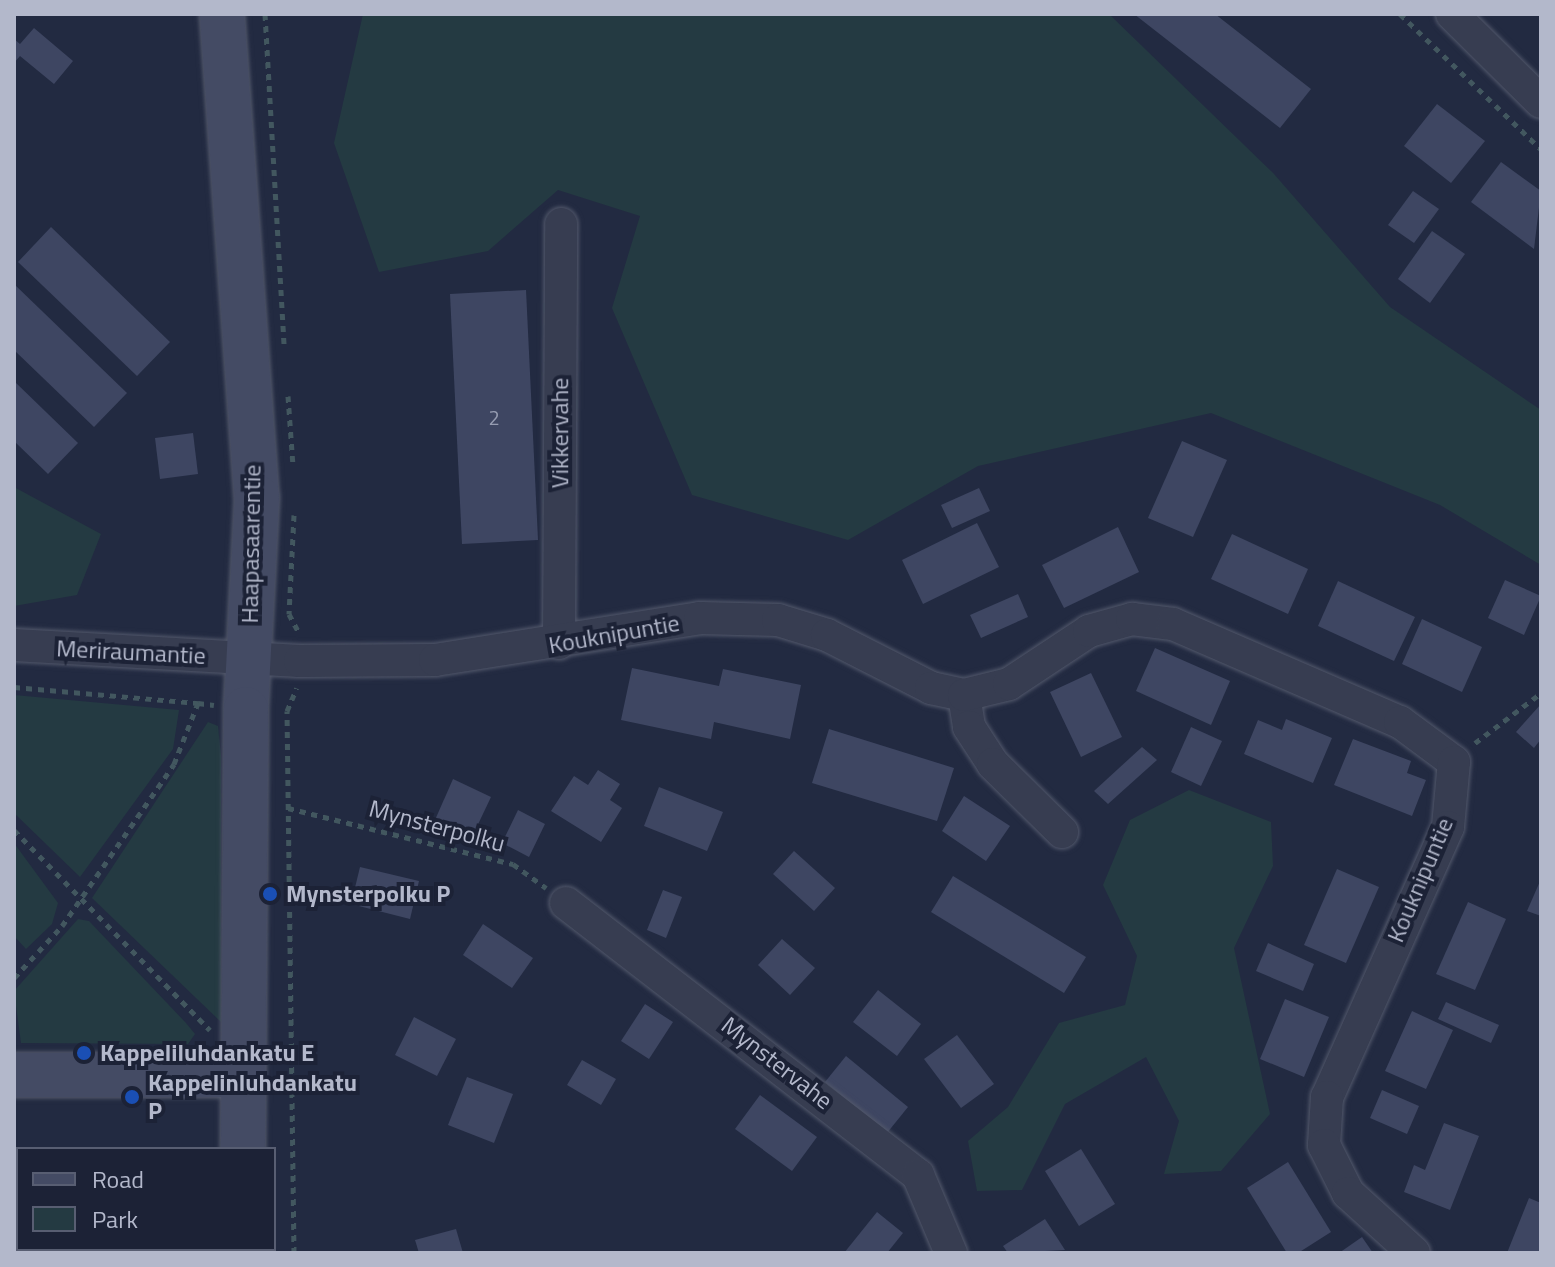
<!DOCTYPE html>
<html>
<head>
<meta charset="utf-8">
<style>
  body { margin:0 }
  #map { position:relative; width:1555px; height:1267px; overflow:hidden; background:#222a41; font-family:"Titillium Web",sans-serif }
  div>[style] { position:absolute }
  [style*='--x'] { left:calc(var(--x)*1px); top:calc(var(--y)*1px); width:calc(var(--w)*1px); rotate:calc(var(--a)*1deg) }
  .green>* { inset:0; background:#243a42 }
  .building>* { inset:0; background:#3e4662 }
  .path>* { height:5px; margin-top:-2.5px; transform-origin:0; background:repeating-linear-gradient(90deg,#42575f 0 6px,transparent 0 12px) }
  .roads { filter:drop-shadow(0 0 2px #52586b) drop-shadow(0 0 2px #52586b) }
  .minor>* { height:32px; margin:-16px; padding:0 16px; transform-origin:16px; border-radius:16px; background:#373d51 }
  .secondary>* { height:44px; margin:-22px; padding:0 22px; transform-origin:22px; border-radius:22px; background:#444b64 }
  .dots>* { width:22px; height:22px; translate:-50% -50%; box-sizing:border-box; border:4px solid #1c2236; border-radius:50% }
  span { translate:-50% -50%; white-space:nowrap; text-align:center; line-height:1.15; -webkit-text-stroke:8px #1c2236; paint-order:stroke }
  .number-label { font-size:20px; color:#969cb1 }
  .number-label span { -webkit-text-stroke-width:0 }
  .street-label { font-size:24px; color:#b3b8cb }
  .poi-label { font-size:24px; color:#b3b8cb; font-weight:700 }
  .left { translate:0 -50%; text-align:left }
  .frame { position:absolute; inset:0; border:16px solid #b3b8cb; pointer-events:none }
  .legend { position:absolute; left:16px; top:1147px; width:260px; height:104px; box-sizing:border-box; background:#1c2236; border:2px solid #585e72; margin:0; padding:10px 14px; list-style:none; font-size:24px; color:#b3b8cb }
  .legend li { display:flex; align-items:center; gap:16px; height:40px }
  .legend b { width:40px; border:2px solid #585e72 }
</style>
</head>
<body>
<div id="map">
  <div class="green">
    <i style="clip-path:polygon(363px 14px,1109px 14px,1274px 174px,1390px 307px,1541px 410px,1541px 565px,1440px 505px,1211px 413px,978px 466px,848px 540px,692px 495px,612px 308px,640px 216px,558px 190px,488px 251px,379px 272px,334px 143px)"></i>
    <i style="clip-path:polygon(14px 487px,101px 534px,77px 595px,14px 606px)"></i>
    <i style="clip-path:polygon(14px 695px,179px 710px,173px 749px,80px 877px,14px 813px)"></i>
    <i style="clip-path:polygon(208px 722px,218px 726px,221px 755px,221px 1022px,92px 898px)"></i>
    <i style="clip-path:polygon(1189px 790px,1271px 822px,1273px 866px,1234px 948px,1270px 1114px,1221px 1171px,1164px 1174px,1179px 1121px,1146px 1057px,1065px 1104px,1022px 1190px,977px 1191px,968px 1141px,1008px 1107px,1059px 1023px,1125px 1005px,1137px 956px,1103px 885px,1130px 820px)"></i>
    <i style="clip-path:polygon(14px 843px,58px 903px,52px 924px,26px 949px,14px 936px)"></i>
    <i style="clip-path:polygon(78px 919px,89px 921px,186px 1023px,195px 1034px,188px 1044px,21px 1043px,14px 991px)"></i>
  </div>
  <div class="building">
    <i style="clip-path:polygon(1134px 14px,1215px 14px,1311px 89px,1280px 128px)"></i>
    <i style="clip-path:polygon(34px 28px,73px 61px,54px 84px,20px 56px,14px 63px,14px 39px,20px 44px)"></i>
    <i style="clip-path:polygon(1437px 104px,1485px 141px,1451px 183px,1404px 146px)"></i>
    <i style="clip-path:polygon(1501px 162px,1541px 191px,1534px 249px,1471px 202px)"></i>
    <i style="clip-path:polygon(1413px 191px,1439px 209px,1414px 243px,1388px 225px)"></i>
    <i style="clip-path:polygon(51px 227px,170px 342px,137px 376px,18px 262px)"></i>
    <i style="clip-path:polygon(1432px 231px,1465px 254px,1430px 303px,1398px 279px)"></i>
    <i style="clip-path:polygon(14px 284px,127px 393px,94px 427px,14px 350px)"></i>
    <i style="clip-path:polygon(526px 290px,538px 540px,462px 544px,450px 294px)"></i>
    <i style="clip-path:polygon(14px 381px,78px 443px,48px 474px,14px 441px)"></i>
    <i style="clip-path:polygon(193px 433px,198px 474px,160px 479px,155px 438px)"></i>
    <i style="clip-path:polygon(1182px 441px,1227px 460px,1193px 537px,1148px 518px)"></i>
    <i style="clip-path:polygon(979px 488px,990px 511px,952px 528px,941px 505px)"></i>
    <i style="clip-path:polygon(977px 523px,999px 567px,923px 604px,902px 560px)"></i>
    <i style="clip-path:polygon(1118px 527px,1139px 572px,1064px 608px,1042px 565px)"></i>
    <i style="clip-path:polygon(1232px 534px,1308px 569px,1288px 614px,1211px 579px)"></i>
    <i style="clip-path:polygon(1505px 580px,1541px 596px,1524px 635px,1488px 618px)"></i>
    <i style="clip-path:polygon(1338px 581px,1415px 617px,1394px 661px,1318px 626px)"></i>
    <i style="clip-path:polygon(1018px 594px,1028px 617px,981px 638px,970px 615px)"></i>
    <i style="clip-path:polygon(1422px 619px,1482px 647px,1462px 692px,1402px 664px)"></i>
    <i style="clip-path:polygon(1155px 648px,1230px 681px,1211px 725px,1136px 691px)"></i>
    <i style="clip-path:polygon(632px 668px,719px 686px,723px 669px,801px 685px,790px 739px,714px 722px,711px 739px,621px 720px)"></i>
    <i style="clip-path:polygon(1091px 673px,1122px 737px,1081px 757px,1050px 692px)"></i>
    <i style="clip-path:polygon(1541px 704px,1541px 739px,1534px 748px,1516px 732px)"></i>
    <i style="clip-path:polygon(1286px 719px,1332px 738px,1313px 783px,1244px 754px,1258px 720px,1282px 730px)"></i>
    <i style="clip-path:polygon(1191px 727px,1222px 741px,1201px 786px,1171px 772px)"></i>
    <i style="clip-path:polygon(829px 729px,954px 768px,937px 821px,812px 783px)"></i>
    <i style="clip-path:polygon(1353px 739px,1411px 761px,1407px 773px,1426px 780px,1412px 816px,1334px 785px)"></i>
    <i style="clip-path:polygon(1142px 747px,1157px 760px,1108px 804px,1094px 791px)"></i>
    <i style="clip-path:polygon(598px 770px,620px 784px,610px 800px,622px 808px,601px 842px,551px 811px,574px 776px,588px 785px)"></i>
    <i style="clip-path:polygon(453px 779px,491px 797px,472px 837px,435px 820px)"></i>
    <i style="clip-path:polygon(659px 787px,723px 812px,707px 851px,644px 826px)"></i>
    <i style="clip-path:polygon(964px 796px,1010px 826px,986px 861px,942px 831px)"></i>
    <i style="clip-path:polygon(518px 810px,545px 824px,529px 857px,502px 843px)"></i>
    <i style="clip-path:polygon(794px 851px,835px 888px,814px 911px,773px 874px)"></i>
    <i style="clip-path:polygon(360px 867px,419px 881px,410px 919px,351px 904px)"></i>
    <i style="clip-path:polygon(1337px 869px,1379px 887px,1346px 963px,1304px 945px)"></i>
    <i style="clip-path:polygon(953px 876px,1086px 957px,1064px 993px,931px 912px)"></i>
    <i style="clip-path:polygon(1541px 879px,1541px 916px,1527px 911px)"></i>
    <i style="clip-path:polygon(663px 890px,682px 897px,666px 938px,647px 930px)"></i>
    <i style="clip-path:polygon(1468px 902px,1506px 919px,1475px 990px,1436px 974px)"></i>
    <i style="clip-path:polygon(483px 924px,533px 958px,512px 988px,463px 955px)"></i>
    <i style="clip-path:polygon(782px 939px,815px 968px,790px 995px,758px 965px)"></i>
    <i style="clip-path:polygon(1268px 943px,1314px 964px,1303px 991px,1256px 971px)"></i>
    <i style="clip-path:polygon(878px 990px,921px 1024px,897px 1056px,853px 1022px)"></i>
    <i style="clip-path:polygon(1285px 999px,1329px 1017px,1304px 1077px,1260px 1059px)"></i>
    <i style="clip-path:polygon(1446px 1002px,1499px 1025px,1491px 1043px,1438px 1019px)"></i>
    <i style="clip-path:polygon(645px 1004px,673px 1022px,649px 1059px,621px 1041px)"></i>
    <i style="clip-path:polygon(1412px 1011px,1453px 1030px,1426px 1089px,1385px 1071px)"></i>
    <i style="clip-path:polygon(414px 1017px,456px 1039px,437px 1076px,395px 1055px)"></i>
    <i style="clip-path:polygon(957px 1035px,994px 1084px,961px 1108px,924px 1059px)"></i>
    <i style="clip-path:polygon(846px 1056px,908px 1107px,887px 1133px,825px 1082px)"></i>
    <i style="clip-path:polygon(582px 1060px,616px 1079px,601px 1105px,567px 1085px)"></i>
    <i style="clip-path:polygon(467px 1077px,513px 1094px,494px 1143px,448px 1125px)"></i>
    <i style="clip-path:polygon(1382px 1090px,1419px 1106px,1407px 1134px,1370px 1118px)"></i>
    <i style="clip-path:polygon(760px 1095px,817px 1137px,792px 1171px,735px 1129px)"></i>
    <i style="clip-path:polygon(1444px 1123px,1479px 1136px,1450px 1210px,1404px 1192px,1414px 1165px,1425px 1170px)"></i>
    <i style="clip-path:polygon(1081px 1149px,1115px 1204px,1079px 1226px,1045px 1171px)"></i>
    <i style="clip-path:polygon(1288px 1162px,1331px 1232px,1298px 1253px,1287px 1253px,1247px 1188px)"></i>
    <i style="clip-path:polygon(14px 1184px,18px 1249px,29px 1253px,14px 1253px)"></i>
    <i style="clip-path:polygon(1529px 1198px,1541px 1203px,1541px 1253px,1507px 1253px)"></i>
    <i style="clip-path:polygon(877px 1212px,903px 1233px,887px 1253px,844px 1253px)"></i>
    <i style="clip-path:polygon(1045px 1219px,1065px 1250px,1008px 1253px,1003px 1246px)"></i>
    <i style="clip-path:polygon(456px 1229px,463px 1253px,419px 1253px,415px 1240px)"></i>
    <i style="clip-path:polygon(1362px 1237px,1373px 1253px,1339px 1253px)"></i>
  </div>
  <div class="path">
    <i style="--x:265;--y:14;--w:333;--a:86.7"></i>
    <i style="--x:1400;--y:14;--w:195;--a:43.8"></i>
    <i style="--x:288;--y:396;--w:69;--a:85.9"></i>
    <i style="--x:294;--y:515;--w:99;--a:92.9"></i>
    <i style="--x:289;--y:614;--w:19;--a:62"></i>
    <i style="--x:14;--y:687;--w:185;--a:5"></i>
    <i style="--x:1475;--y:743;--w:83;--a:-37.1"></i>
    <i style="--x:288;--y:808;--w:232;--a:14"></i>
    <i style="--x:513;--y:864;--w:41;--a:36"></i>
    <i style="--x:14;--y:830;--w:280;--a:45.6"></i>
    <i style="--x:14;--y:978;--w:71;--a:-47.3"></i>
    <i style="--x:62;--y:926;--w:197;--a:-55.3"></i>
    <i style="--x:174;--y:764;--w:66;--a:-68.5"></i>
    <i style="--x:198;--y:703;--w:16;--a:7"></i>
    <i style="--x:294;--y:1253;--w:542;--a:-90.74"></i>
    <i style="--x:287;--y:711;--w:25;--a:-67"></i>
  </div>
  <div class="roads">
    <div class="minor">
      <i style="--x:1452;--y:14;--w:125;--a:44.7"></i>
      <i style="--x:559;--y:643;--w:419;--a:-89.7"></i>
      <i style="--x:14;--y:645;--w:286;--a:3.2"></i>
      <i style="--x:300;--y:661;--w:135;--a:-0.4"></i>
      <i style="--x:435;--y:660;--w:268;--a:-9"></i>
      <i style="--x:700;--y:618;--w:78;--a:1.5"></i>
      <i style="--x:778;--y:620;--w:51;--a:17"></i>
      <i style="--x:827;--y:635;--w:117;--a:27"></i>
      <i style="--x:931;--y:688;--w:34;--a:12"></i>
      <i style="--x:964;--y:695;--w:32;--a:81"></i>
      <i style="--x:969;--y:727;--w:44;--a:57"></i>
      <i style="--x:993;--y:764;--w:97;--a:44.6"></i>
      <i style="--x:964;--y:695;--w:46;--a:-13.7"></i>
      <i style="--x:1009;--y:684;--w:96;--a:-33.5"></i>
      <i style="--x:1089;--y:631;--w:45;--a:-15.6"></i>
      <i style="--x:1132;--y:619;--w:41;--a:7"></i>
      <i style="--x:1173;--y:624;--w:247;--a:23.4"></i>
      <i style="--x:1400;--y:722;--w:67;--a:36.5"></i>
      <i style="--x:1454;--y:762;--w:65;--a:95.3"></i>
      <i style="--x:1448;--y:827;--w:296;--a:114.1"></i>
      <i style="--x:1327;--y:1097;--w:48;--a:93.6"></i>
      <i style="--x:1324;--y:1145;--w:54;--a:63.4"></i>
      <i style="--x:1348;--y:1193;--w:89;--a:42.3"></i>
      <i style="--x:566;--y:903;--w:445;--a:37.7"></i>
      <i style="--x:918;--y:1175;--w:85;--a:67.1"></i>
    </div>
    <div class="secondary">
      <i style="--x:222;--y:14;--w:484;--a:85.9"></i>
      <i style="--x:257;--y:497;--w:212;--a:93"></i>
      <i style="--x:246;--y:709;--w:440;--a:90.4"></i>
      <i style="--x:14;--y:1075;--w:229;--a:0"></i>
      <i style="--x:243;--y:1249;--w:4;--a:90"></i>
    </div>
  </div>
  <div class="dots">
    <i style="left:270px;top:894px;background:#1a4fb4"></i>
    <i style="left:84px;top:1053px;background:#1a4fb4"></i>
    <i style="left:132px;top:1097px;background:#1a4fb4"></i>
  </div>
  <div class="number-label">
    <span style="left:494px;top:417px">2</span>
  </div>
  <div class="street-label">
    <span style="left:560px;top:433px;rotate:-90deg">Vikkervahe</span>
    <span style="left:251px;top:544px;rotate:-89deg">Haapasaarentie</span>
    <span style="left:614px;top:634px;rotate:-10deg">Kouknipuntie</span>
    <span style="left:131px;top:652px;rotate:3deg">Meriraumantie</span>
    <span style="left:437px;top:826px;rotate:15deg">Mynsterpolku</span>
    <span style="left:1420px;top:880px;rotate:-67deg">Kouknipuntie</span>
    <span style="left:777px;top:1063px;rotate:38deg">Mynstervahe</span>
  </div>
  <div class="poi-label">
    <span class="left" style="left:286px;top:894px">Mynsterpolku P</span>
    <span class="left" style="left:100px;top:1053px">Kappeliluhdankatu E</span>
    <span class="left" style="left:148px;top:1097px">Kappelinluhdankatu<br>P</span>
  </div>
  <div class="frame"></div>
  <ul class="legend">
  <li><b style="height:10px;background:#444b64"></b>Road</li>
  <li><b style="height:22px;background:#243a42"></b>Park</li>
  </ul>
</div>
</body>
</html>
